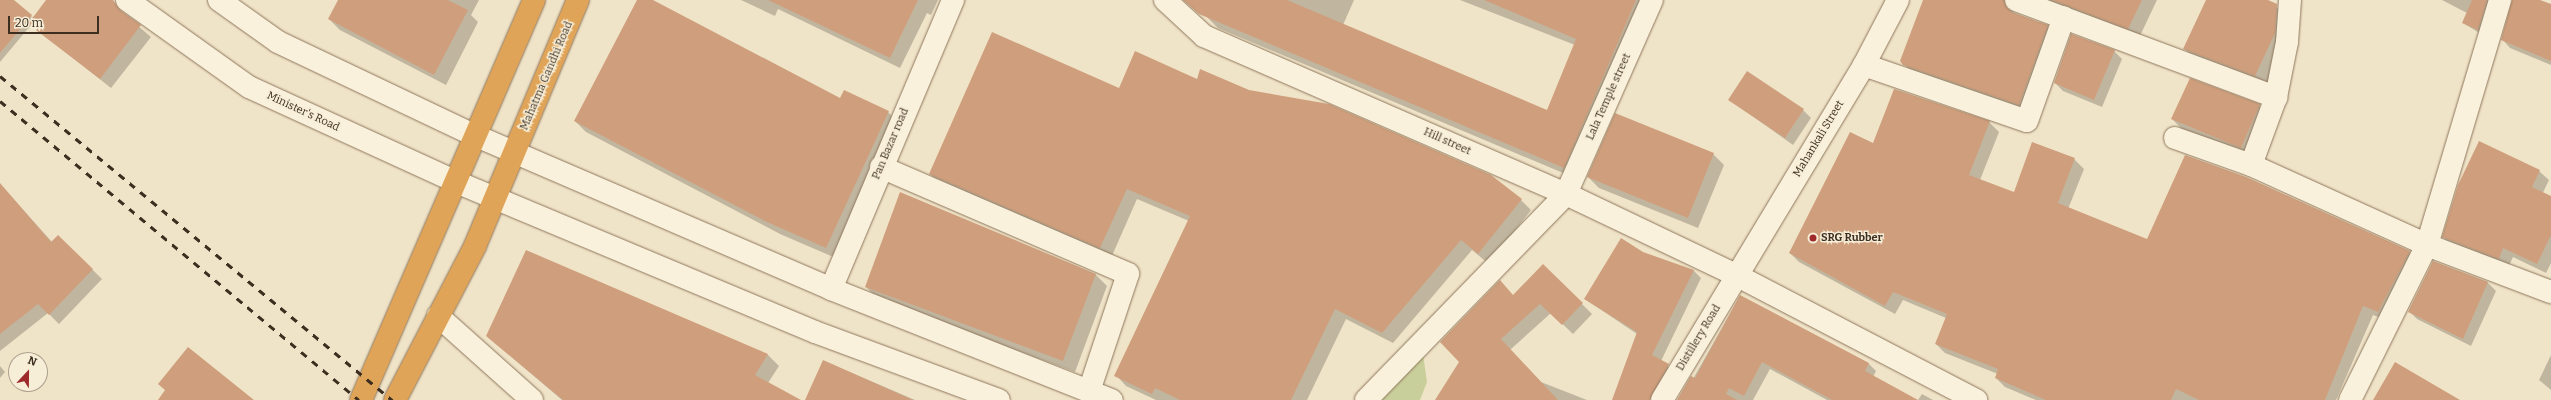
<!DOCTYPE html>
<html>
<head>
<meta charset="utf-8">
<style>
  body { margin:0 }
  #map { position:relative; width:2551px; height:400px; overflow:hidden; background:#f0e4c8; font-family:Bitter,serif }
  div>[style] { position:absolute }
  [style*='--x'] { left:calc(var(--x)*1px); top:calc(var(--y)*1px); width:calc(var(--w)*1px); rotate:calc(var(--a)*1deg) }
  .green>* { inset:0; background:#c9cf9b }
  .shadow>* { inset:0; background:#0003 }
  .building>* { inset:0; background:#cf9f7d }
  .roads { filter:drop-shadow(0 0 1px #8d765c) drop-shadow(0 0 1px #8d765c) }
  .street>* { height:22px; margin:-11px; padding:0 11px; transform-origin:11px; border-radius:11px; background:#faf1dc }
  .secondary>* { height:22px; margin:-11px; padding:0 11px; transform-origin:11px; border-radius:11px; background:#faf1dc }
  .highway>* { height:22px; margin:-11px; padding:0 11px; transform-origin:11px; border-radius:11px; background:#e0a458 }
  .rail>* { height:3px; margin-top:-1.5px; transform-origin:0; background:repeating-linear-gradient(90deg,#3d2e20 0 7px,transparent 0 14px) }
  .dots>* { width:11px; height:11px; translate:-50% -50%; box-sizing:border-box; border:2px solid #f7eed8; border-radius:50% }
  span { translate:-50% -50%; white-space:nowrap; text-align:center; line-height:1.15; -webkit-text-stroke:3px #f7eed8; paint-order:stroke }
  .street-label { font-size:11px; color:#3d2e20 }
  .poi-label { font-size:11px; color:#3d2e20; font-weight:700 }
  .left { translate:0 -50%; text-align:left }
  .north { position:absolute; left:8px; top:352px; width:40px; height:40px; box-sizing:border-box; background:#f7eed8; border:1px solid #ada18e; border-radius:50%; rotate:22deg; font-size:11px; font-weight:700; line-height:16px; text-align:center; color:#3d2e20 }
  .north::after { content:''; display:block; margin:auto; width:14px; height:18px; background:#9e2a2b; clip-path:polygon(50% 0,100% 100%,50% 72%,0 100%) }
  .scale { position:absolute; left:8px; top:16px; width:91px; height:18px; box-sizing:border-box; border:2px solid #3d2e20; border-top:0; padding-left:5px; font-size:12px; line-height:14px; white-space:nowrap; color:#3d2e20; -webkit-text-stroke:3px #f7eed8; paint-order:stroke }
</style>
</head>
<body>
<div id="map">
  <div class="green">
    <i style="clip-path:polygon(1421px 340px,1427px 382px,1420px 400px,1367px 400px)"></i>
  </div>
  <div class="shadow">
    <i style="clip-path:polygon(0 0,12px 0,34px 18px,48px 0,108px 0,151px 37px,111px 88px,31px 25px,0 62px)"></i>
    <i style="clip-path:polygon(339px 0,479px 0,471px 15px,478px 22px,446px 85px,340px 30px,329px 19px)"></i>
    <i style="clip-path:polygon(638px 0,651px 0,841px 99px,888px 112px,900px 124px,838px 259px,780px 234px,586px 132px,575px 121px)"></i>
    <i style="clip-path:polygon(741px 0,938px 0,931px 15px,927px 13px,900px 68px,778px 9px,775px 16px)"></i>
    <i style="clip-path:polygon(1201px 0,1354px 0,1343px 25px,1547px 111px,1575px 45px,1460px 0,1651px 0,1575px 178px,1218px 28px,1207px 17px)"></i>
    <i style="clip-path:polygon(1924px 0,2021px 0,2013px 12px,2047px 26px,2057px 36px,2030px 115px,1911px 71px,1901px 61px)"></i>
    <i style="clip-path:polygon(2037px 0,2157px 0,2139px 38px)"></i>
    <i style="clip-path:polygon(2207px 0,2266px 0,2287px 15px,2285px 44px,2266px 85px,2195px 59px,2185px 49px)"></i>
    <i style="clip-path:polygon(2442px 0,2499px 0,2486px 37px,2463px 23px,2467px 13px)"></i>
    <i style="clip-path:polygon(2532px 0,2551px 5px,2551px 65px,2510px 48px,2502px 39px)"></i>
    <i style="clip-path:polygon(2114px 51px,2122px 59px,2102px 107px,2063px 91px,2055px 83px)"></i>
    <i style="clip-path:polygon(1198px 80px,1521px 200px,1531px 210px,1489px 264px,1472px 250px,1393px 343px,1346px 319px,1307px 400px,1156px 400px,1126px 386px,1116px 375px,1189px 221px,1137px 199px,1111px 258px,941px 185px,930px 174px,1120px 89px)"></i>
    <i style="clip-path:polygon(1730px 100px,1803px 110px,1811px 118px,1793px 145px)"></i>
    <i style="clip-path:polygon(2259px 105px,2270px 116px,2252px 158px,2182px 129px,2172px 119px)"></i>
    <i style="clip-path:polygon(1989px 122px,1999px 132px,1980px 180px,2014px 194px,2074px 159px,2084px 169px,2068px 209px,2147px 240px,2409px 252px,2419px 261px,2388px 321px,2373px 315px,2336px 400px,2036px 400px,2005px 387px,1996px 378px,1998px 374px,1945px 353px,1936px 344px,1946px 318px,1903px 300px,1895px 314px,1799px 262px,1790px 253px,1873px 144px)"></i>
    <i style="clip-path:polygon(1713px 154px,1724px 165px,1698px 228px,1599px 188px,1588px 177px)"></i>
    <i style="clip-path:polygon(2539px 171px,2549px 180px,2524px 232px,2551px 210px,2551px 263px,2546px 273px,2513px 257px,2508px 268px,2453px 247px,2443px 237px)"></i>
    <i style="clip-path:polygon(0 184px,52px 242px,58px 236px,102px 279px,59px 324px,48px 313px,0 351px)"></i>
    <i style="clip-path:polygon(526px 252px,768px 355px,779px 366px,768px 383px,799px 400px,562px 400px,487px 336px)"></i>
    <i style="clip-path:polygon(2434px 262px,2488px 283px,2496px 291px,2471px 346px,2417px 319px,2409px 311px)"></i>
    <i style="clip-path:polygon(1543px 265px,1592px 314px,1573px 334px,1551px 313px,1510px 350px,1541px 382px,1587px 400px,1436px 400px,1513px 296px)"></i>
    <i style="clip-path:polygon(1693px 270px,1701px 278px,1661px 361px,1676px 373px,1664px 394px,1649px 387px,1643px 400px,1617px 400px,1637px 334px,1585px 299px)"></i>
    <i style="clip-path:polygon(1095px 274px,1107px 286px,1075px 372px,878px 299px,866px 287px)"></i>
    <i style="clip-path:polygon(1740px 296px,1868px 363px,1876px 371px,1873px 377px,1916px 400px,1827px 400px,1770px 369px,1753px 400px,1681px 400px)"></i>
    <i style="clip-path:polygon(2551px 355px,2551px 390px,2539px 380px)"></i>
    <i style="clip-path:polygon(824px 361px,915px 400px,806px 400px)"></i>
    <i style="clip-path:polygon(0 366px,5px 372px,0 378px)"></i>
    <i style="clip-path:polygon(1922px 394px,1933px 400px,1918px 400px)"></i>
  </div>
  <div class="building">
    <i style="clip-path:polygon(0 0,14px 0,32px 15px,0 53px)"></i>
    <i style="clip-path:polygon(46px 0,113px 0,120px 10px,141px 25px,100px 79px,28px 24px)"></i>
    <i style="clip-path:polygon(338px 0,448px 0,468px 10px,434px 75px,328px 19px)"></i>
    <i style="clip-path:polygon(637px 0,653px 0,840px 98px,844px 90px,889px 111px,826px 248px,767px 222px,574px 121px)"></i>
    <i style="clip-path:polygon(768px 0,918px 0,890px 58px)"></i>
    <i style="clip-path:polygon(1183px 0,1287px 0,1547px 110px,1576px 39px,1484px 0,1636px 0,1564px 168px,1199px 14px)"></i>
    <i style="clip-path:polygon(1923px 0,2004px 0,2011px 12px,2048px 25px,2019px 105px,1903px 65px,1900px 61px)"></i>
    <i style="clip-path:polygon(2052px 0,2142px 0,2128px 29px)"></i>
    <i style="clip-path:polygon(2206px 0,2268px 0,2277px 4px,2275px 33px,2255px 76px,2183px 49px)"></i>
    <i style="clip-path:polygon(2472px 0,2487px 0,2478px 30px,2462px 23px)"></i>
    <i style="clip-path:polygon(2512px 0,2540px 0,2551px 4px,2551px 61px,2501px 40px)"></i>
    <i style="clip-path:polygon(992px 32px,1119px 88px,1135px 51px,1197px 79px,1200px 69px,1249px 90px,1329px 104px,1491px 175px,1522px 199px,1478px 254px,1461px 240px,1382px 333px,1335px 309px,1291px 400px,1180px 400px,1155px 388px,1152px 394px,1114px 376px,1190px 216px,1127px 189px,1100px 248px,929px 174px)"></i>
    <i style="clip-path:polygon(2071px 34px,2115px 50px,2094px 100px,2054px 83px)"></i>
    <i style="clip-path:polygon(1747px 71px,1804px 109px,1785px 138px,1728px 100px)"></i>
    <i style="clip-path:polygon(2190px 78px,2260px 104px,2241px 148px,2171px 119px)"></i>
    <i style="clip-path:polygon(1894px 89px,1990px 121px,1969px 175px,2014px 192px,2032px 142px,2075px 158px,2058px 203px,2147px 239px,2185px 155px,2246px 177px,2410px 251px,2378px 312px,2363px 306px,2325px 400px,2199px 400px,2176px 389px,2171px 400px,2046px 400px,1995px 378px,1998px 369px,1935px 344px,1947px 314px,1893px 292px,1885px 306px,1789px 253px,1850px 132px,1873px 143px)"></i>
    <i style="clip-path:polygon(1615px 113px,1714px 153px,1688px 218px,1587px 177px)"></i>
    <i style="clip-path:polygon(2479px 141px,2540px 170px,2532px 187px,2551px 196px,2551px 235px,2537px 264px,2503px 248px,2499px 259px,2442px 237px,2458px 185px)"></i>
    <i style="clip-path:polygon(0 183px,51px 242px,58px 235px,93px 269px,49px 315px,38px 304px,0 334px)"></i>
    <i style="clip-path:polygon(900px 192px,1096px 274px,1063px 361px,865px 287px)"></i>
    <i style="clip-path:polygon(1621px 238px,1643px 252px,1694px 270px,1652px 355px,1669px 364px,1650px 400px,1612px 400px,1637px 332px,1584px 299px)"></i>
    <i style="clip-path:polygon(526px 250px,768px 354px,755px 375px,801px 400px,563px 400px,486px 336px)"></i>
    <i style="clip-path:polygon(2433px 261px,2488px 282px,2463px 339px,2408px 312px)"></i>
    <i style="clip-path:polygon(1543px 264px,1583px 303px,1562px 325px,1540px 304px,1501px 339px,1558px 400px,1435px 400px,1459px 362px,1440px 342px,1500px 280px,1513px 295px)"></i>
    <i style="clip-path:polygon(1740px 295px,1869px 363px,1865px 371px,1918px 400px,1832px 400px,1762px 362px,1744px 396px,1729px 388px,1726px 394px,1737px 400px,1677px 400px,1691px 376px,1695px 378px)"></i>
    <i style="clip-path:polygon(188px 347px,254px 400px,158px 400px,165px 390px,158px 384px)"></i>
    <i style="clip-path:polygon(823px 360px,913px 400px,805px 400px)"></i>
    <i style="clip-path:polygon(2395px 362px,2460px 400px,2373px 400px)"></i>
  </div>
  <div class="roads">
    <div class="street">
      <i style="--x:1165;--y:0;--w:53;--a:42.7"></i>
      <i style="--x:1204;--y:36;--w:395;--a:23.6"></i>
      <i style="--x:1566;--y:194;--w:188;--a:25.5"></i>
      <i style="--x:2016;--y:0;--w:278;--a:20.5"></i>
      <i style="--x:1864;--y:65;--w:172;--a:19"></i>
      <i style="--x:2027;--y:121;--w:110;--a:-70.4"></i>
      <i style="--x:2175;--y:138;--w:81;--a:19.6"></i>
      <i style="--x:2251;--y:165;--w:193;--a:24.4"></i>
      <i style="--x:2427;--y:245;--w:133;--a:20.8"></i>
      <i style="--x:2251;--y:165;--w:72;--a:-69.8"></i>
      <i style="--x:2276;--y:97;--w:56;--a:-78.7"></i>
      <i style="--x:2287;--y:42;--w:42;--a:-85.9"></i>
      <i style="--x:881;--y:167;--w:269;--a:23.4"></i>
      <i style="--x:1128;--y:274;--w:123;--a:108.4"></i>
      <i style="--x:831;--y:289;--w:314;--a:-67.1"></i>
      <i style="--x:438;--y:316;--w:126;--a:41.8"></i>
      <i style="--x:1366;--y:400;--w:287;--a:-45.8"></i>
      <i style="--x:1566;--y:194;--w:212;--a:-66.1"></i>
      <i style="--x:2350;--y:400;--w:173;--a:-63.6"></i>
      <i style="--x:2427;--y:245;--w:256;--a:-73.4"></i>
    </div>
    <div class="secondary">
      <i style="--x:127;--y:0;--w:150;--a:35.5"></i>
      <i style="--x:249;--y:87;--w:226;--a:24.6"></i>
      <i style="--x:454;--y:181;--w:391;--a:22.7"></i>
      <i style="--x:815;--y:332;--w:196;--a:20.3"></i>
      <i style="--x:219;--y:0;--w:72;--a:35.4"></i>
      <i style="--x:278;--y:42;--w:217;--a:25.4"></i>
      <i style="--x:474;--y:135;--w:389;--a:23.3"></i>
      <i style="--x:831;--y:289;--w:302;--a:21.6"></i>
      <i style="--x:1736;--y:275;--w:271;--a:27.5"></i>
      <i style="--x:1662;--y:400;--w:391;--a:-58.9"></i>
      <i style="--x:1864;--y:65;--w:73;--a:-62.4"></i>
    </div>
    <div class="highway">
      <i style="--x:361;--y:400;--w:436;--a:-66.6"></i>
      <i style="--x:395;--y:400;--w:174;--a:-62.5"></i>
      <i style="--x:475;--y:246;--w:267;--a:-67.3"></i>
    </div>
  </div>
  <div class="rail">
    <i style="--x:0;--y:76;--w:509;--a:39.57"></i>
    <i style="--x:0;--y:101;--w:467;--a:39.8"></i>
  </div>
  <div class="dots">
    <i style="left:1813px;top:238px;background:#9e2a2b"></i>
  </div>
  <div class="street-label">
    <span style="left:547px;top:76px;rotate:-67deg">Mahatma Gandhi Road</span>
    <span style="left:1609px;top:97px;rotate:-66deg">Lala Temple street</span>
    <span style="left:303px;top:112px;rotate:25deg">Minister's Road</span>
    <span style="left:1819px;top:139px;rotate:-59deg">Mahankali Street</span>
    <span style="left:1447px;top:142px;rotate:24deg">Hill street</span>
    <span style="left:891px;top:144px;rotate:-67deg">Pan Bazar road</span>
    <span style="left:1699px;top:338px;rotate:-59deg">Distillery Road</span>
  </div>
  <div class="poi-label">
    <span class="left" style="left:1821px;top:238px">SRG Rubber</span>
  </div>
  <div class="north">N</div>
  <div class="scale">20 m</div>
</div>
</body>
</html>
